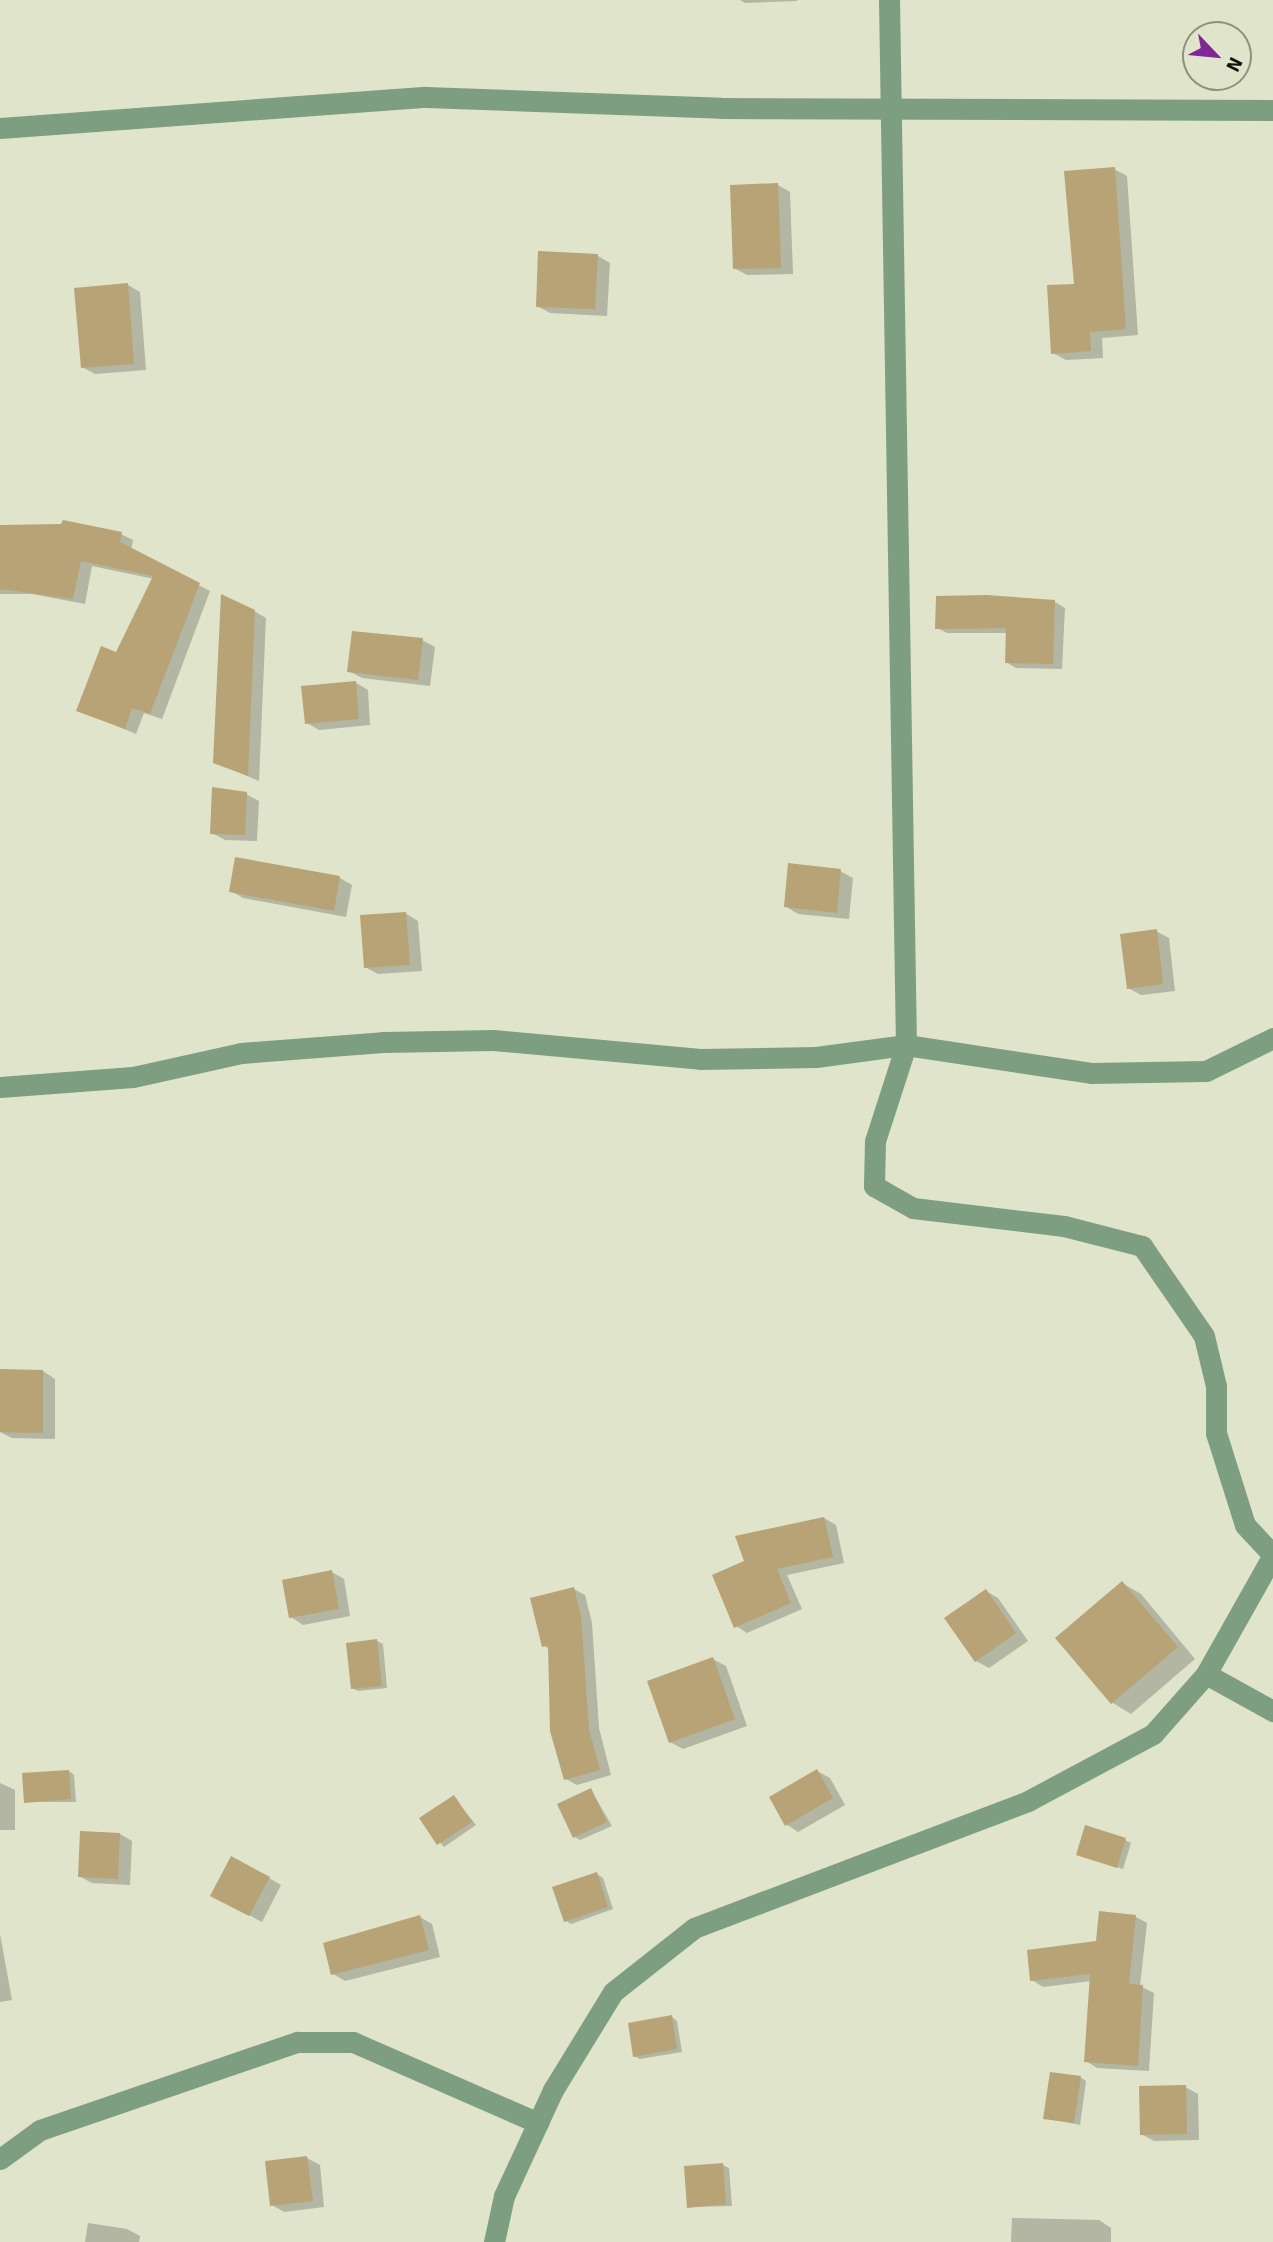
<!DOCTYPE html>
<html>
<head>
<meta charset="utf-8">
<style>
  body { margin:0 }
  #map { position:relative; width:1273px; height:2242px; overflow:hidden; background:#dfe4cb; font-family:Signika,sans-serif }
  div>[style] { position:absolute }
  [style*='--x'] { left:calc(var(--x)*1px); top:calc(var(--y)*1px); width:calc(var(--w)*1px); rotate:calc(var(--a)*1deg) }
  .shadow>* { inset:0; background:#0003 }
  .building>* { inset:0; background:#b8a376 }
  .minor>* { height:21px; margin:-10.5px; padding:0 10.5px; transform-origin:10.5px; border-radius:10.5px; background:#7d9e81 }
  span { translate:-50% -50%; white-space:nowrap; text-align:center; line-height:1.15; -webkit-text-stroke:7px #dfe4cb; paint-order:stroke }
  .north { position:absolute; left:1182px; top:21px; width:70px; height:70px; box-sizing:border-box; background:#dfe4cb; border:2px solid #8d917e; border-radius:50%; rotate:116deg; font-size:19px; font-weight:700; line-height:28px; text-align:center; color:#12140b }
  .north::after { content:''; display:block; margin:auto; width:24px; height:32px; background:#7e2897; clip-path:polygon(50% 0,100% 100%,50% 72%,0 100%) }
</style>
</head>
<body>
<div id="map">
  <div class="shadow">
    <i style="clip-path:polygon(740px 0,797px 0,797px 1px,745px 3px)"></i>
    <i style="clip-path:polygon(1114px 169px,1127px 176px,1138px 335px,1102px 338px,1103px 358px,1066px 360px,1053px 353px)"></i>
    <i style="clip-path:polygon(778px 185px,790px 192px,793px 274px,747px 275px,734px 268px)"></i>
    <i style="clip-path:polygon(598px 256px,610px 263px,607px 316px,550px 313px,537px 306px)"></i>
    <i style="clip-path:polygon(128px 285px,140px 292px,146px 370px,95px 374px,82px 367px)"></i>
    <i style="clip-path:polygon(0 526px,121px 534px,133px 540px,131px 550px,210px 591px,162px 719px,144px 713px,136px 734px,78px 710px,117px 654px,154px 579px,92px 566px,85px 604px,32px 594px,0 594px)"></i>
    <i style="clip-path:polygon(1055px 602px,1065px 608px,1062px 669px,1016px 668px,1006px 662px,1008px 633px,947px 633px,937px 628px)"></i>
    <i style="clip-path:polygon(254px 611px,266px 618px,259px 781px,215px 762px)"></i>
    <i style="clip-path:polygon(422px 640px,435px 647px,430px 686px,362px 678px,349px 671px)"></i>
    <i style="clip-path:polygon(355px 682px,368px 690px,370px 725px,319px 730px,307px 723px)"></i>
    <i style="clip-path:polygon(246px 794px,259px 801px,257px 841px,225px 840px,212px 833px)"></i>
    <i style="clip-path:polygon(237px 859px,340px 878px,352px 885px,346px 917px,243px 898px,231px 891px)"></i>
    <i style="clip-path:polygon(840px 871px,853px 878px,849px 919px,798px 914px,785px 906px)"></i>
    <i style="clip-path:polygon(405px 913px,418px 921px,422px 971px,378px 974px,365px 967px)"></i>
    <i style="clip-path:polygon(1156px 931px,1169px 938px,1175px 991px,1141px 995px,1128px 988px)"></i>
    <i style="clip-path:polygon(0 1371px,43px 1371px,55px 1379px,55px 1439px,12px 1438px,0 1432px)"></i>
    <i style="clip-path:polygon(824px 1518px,836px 1525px,844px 1563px,787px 1575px,802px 1609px,747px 1633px,736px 1626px,746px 1562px)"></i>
    <i style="clip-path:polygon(332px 1572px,344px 1579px,350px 1616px,303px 1625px,291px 1617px)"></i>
    <i style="clip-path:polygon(1122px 1583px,1141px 1594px,1195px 1659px,1131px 1714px,1113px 1703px,1058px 1638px)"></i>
    <i style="clip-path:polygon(574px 1589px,585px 1595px,592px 1623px,599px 1728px,611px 1775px,577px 1785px,566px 1779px,550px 1649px,544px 1646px)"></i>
    <i style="clip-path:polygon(986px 1591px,998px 1598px,1028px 1641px,989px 1668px,976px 1661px)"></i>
    <i style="clip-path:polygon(377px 1641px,383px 1644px,387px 1688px,358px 1691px,352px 1688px)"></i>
    <i style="clip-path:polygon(713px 1659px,726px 1666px,747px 1726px,683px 1749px,670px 1742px)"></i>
    <i style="clip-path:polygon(69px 1771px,74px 1775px,76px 1802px,26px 1802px)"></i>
    <i style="clip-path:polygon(817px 1771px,830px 1778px,845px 1805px,798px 1832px,786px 1824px)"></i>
    <i style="clip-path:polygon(0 1783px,15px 1790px,15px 1830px,0 1830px)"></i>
    <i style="clip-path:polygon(591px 1790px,612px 1826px,580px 1840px,575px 1837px)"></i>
    <i style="clip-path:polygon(454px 1797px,476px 1825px,444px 1847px,421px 1819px)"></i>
    <i style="clip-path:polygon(120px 1834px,132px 1841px,130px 1885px,92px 1883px,79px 1876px)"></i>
    <i style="clip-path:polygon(1125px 1840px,1131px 1843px,1123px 1869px,1084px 1857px)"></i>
    <i style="clip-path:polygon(597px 1874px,603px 1878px,613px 1909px,571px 1924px,565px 1920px)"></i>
    <i style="clip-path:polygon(269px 1878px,281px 1885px,262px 1922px,225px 1902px)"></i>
    <i style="clip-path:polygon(420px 1917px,432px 1924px,440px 1957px,345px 1981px,333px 1974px)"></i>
    <i style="clip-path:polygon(1136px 1917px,1147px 1923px,1140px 1986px,1154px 1993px,1149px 2071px,1097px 2068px,1086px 2061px,1091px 1981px,1043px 1987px,1032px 1980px)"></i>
    <i style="clip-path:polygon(0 1934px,12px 2000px,0 2002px)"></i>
    <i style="clip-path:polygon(672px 2017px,677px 2021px,682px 2052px,640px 2059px,634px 2056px)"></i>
    <i style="clip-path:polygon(1080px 2077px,1086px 2081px,1080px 2125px,1045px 2118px)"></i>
    <i style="clip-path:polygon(1185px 2087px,1198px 2094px,1199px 2140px,1154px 2141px,1141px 2134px)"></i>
    <i style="clip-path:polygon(307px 2158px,320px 2165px,324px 2207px,284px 2212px,272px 2205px)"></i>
    <i style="clip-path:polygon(723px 2165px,729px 2168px,732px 2206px,689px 2207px)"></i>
    <i style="clip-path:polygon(1012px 2218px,1099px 2220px,1111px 2228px,1111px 2242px,1011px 2242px)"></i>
    <i style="clip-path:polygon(88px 2223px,127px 2229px,140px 2236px,139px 2242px,85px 2242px)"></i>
  </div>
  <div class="building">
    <i style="clip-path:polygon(1115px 167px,1126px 329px,1090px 332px,1091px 351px,1051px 354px,1047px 285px,1074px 284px,1064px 171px)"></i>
    <i style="clip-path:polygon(778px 183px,781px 268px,733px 269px,730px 185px)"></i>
    <i style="clip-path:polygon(538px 251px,598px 254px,595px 309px,536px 307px)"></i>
    <i style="clip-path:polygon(128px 283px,134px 364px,81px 368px,74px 288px)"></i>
    <i style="clip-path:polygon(63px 520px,122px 532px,120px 542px,200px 583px,150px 714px,132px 708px,125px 729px,76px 711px,101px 646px,116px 652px,153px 576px,81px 561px,73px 599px,0 589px,0 525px,61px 524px)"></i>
    <i style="clip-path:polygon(221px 594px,255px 610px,248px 776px,213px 763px)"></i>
    <i style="clip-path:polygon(987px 595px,1055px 600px,1053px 664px,1005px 663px,1006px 628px,935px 629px,936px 596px)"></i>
    <i style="clip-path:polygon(352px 631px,423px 638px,418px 680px,347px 672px)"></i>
    <i style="clip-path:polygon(356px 681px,359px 719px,305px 724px,301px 686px)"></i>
    <i style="clip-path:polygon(212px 787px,247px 792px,245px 835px,210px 834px)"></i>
    <i style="clip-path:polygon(235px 857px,340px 876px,334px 911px,229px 892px)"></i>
    <i style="clip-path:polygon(788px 863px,841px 869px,837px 913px,784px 907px)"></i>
    <i style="clip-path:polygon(406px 912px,410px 965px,364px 968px,360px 915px)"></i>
    <i style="clip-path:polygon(1157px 929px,1163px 984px,1127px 989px,1120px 934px)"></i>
    <i style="clip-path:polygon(0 1369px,43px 1370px,43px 1433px,0 1432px)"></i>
    <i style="clip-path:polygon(824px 1517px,833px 1557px,777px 1569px,791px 1603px,734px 1628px,712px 1575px,744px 1561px,735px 1536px)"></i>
    <i style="clip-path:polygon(332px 1570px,339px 1609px,289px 1618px,282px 1580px)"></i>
    <i style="clip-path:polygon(1122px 1581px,1178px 1647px,1111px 1704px,1055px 1638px)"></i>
    <i style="clip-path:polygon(574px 1587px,581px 1616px,589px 1729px,600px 1770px,564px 1780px,550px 1731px,548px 1645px,542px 1647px,530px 1598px)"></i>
    <i style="clip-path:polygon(986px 1589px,1016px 1633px,975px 1662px,944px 1618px)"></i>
    <i style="clip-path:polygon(377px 1639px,382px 1686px,351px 1689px,346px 1643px)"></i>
    <i style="clip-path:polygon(713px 1657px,735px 1719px,669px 1743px,647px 1681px)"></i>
    <i style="clip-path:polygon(817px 1769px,833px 1798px,785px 1826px,769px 1797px)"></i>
    <i style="clip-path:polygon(69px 1770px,71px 1799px,24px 1803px,22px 1773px)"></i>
    <i style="clip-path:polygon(591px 1788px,607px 1822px,573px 1838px,557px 1804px)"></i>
    <i style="clip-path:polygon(454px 1795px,472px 1822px,437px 1845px,419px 1818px)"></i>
    <i style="clip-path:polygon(1085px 1825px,1126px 1838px,1117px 1868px,1076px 1855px)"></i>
    <i style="clip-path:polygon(80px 1831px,120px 1833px,118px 1879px,78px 1877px)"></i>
    <i style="clip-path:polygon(231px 1856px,270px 1877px,249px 1916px,210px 1896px)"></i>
    <i style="clip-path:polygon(597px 1872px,608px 1907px,564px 1922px,552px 1887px)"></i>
    <i style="clip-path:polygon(1099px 1911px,1136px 1915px,1129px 1984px,1143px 1985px,1138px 2066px,1084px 2062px,1090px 1974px,1030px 1981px,1027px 1950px,1096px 1941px)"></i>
    <i style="clip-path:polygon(420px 1915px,429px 1950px,331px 1975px,323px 1943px)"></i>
    <i style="clip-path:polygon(672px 2015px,677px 2049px,633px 2057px,628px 2023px)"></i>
    <i style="clip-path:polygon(1050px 2072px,1081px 2076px,1074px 2123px,1043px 2119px)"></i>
    <i style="clip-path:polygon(1186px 2085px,1187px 2134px,1140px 2135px,1139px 2086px)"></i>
    <i style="clip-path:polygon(307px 2156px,313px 2201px,270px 2206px,265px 2161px)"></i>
    <i style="clip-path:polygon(723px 2163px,726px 2204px,687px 2208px,684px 2166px)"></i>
  </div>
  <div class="minor">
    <i style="--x:889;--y:0;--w:1045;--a:89.07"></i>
    <i style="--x:906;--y:1045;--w:101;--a:107.9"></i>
    <i style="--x:875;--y:1141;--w:45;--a:91.3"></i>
    <i style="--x:874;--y:1186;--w:45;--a:29.4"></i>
    <i style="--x:913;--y:1208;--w:152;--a:6.8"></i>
    <i style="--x:1064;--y:1226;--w:81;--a:14.4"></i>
    <i style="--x:1142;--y:1246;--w:109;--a:55.4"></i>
    <i style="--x:1204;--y:1336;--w:51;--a:76.5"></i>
    <i style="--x:1216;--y:1386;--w:47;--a:90"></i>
    <i style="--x:1216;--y:1433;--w:96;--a:72.5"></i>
    <i style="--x:1245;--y:1525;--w:41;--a:47"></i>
    <i style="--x:0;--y:128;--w:427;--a:-4.2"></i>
    <i style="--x:426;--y:97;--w:295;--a:2.1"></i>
    <i style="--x:721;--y:108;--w:552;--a:0.21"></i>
    <i style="--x:0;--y:1087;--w:133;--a:-4.3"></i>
    <i style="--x:133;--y:1077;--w:111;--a:-12.5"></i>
    <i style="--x:241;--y:1053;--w:142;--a:-4.4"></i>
    <i style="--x:383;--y:1042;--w:110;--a:-1"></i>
    <i style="--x:493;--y:1040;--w:208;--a:5.2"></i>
    <i style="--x:700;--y:1059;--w:116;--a:-1"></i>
    <i style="--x:816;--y:1057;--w:91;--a:-7.6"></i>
    <i style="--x:906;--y:1045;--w:187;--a:8.6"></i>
    <i style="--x:1091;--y:1073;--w:115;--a:-1"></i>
    <i style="--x:1206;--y:1071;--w:75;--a:-26.2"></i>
    <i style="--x:1206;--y:1674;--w:77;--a:28.9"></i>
    <i style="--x:0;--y:2159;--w:49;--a:-35.9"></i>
    <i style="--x:40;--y:2130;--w:272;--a:-18.9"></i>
    <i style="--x:297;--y:2042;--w:56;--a:0"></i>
    <i style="--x:353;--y:2042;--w:202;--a:23.6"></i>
    <i style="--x:494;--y:2242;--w:47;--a:-77.7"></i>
    <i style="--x:504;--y:2196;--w:117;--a:-65.2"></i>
    <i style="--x:553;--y:2090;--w:115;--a:-58.5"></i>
    <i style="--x:613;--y:1992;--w:103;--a:-38.3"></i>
    <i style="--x:694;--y:1928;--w:357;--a:-20.8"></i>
    <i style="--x:1028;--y:1801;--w:142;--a:-28.2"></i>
    <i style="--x:1153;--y:1734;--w:80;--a:-48.5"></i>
    <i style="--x:1206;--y:1674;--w:137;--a:-60.6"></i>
  </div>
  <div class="north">N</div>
</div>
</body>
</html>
